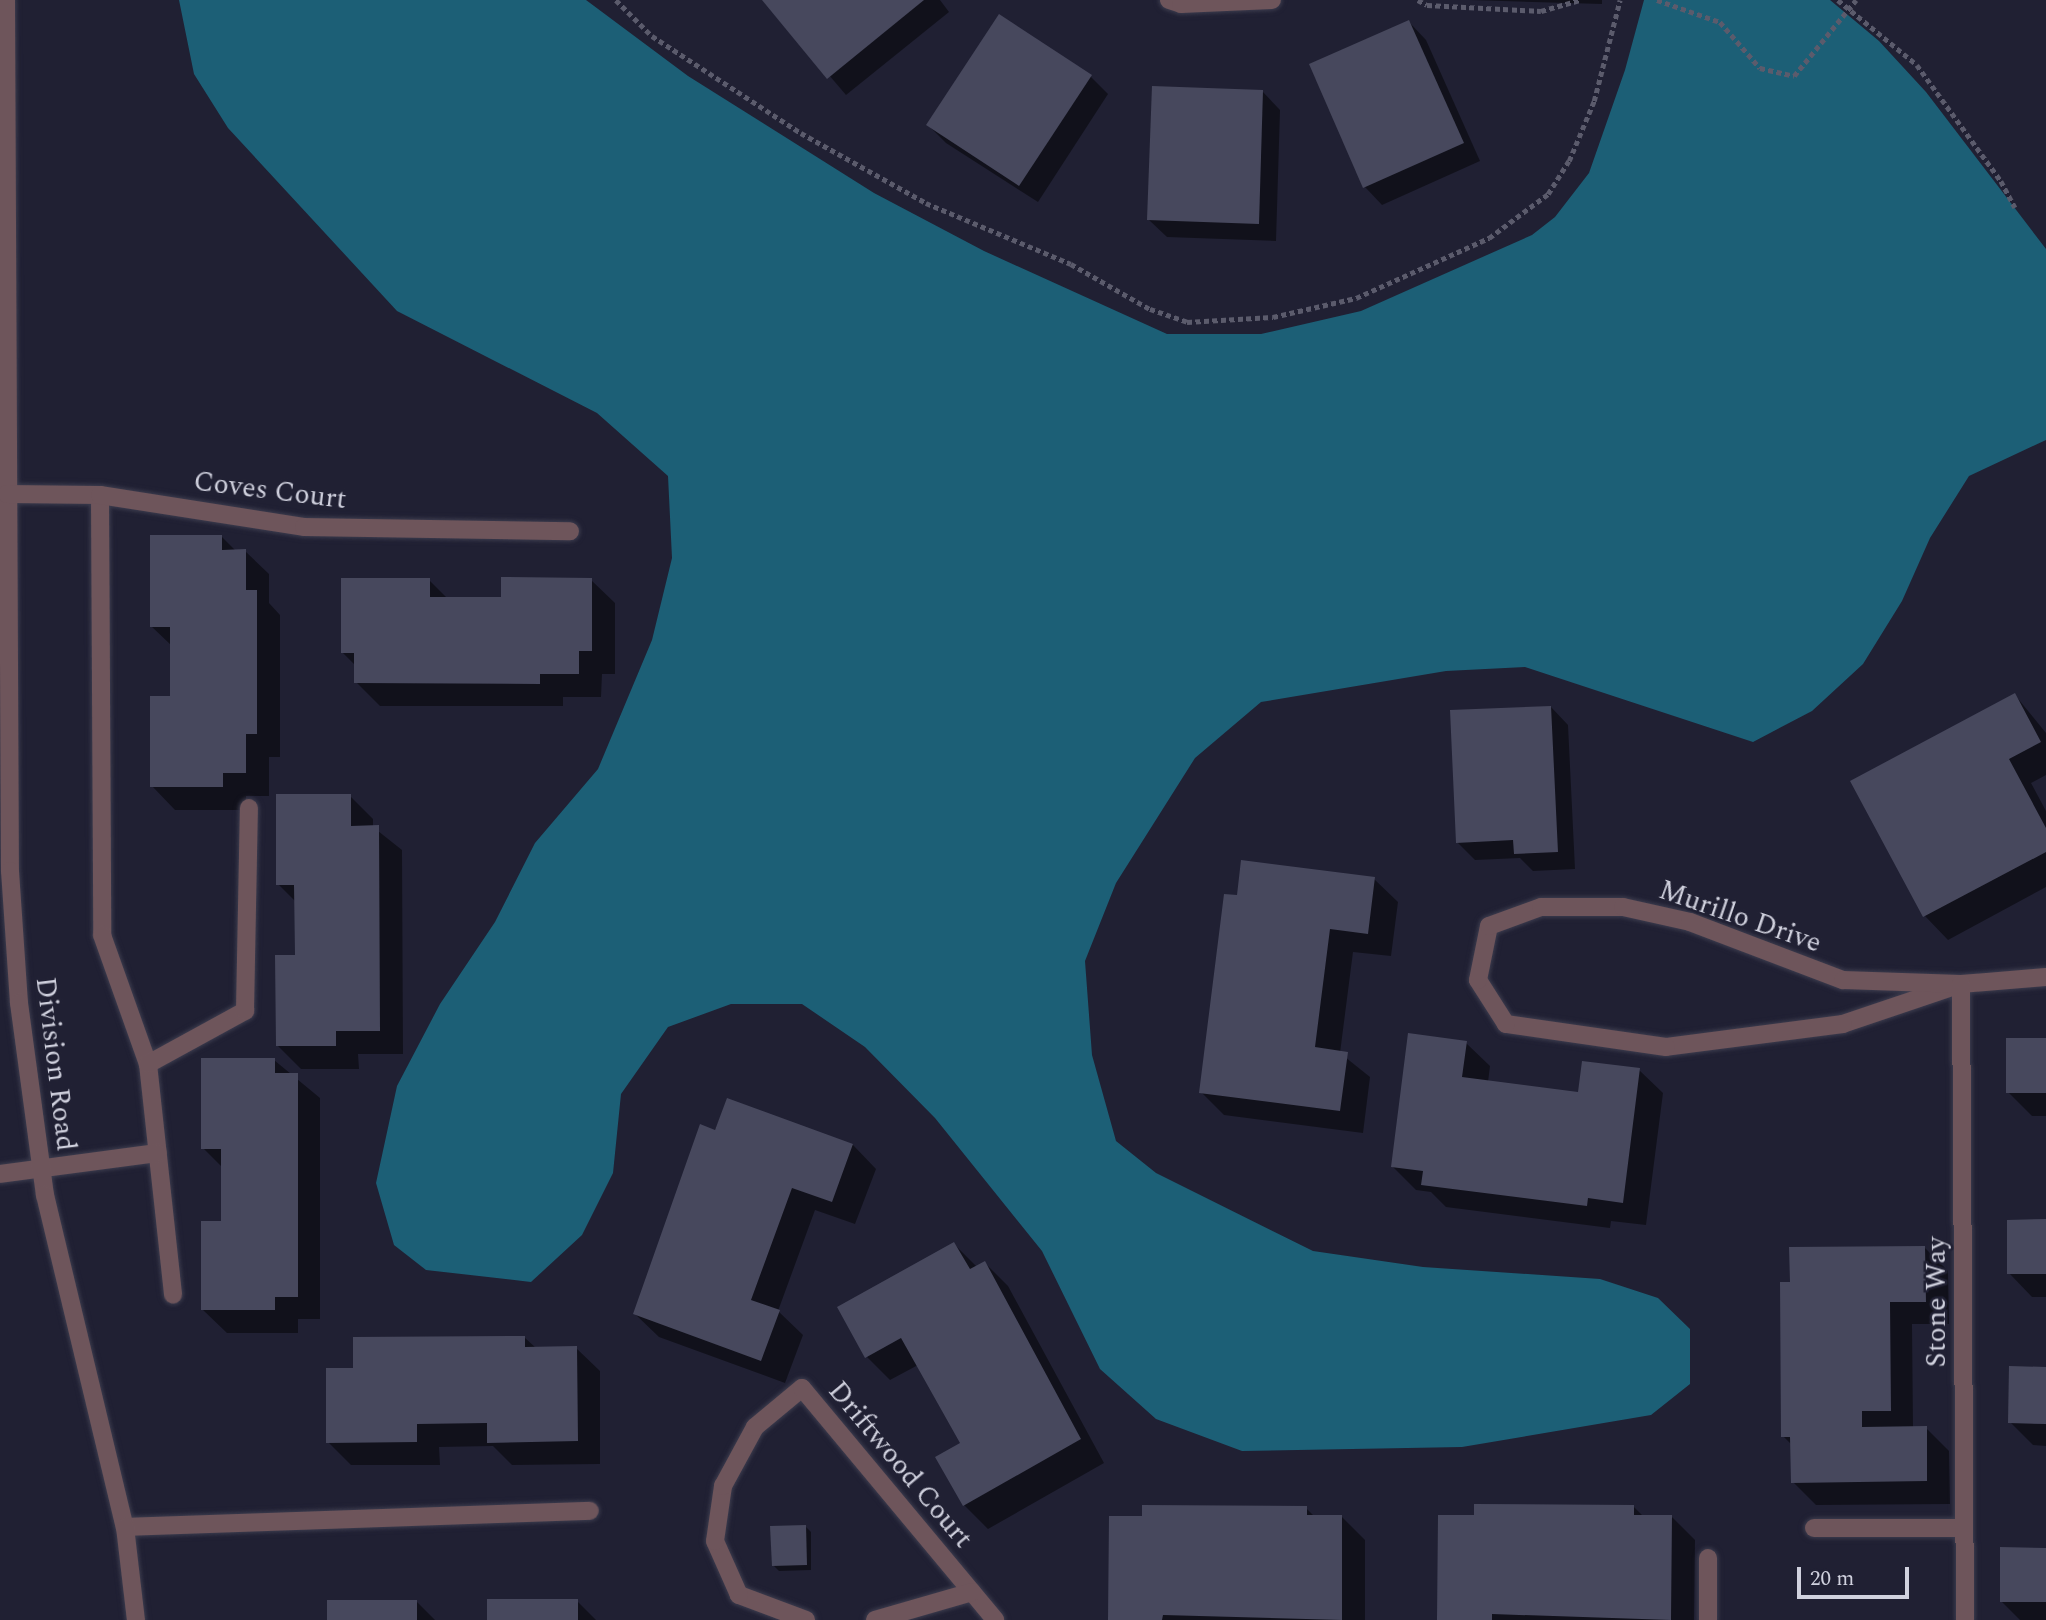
<!DOCTYPE html>
<html>
<head>
<meta charset="utf-8">
<style>
  body { margin:0 }
  #map { position:relative; width:2046px; height:1620px; overflow:hidden; background:#202033; font-family:Spectral,serif }
  div>[style] { position:absolute }
  [style*='--x'] { left:calc(var(--x)*1px); top:calc(var(--y)*1px); width:calc(var(--w)*1px); rotate:calc(var(--a)*1deg) }
  .water>* { inset:0; background:#1c5f76 }
  .shadow>* { inset:0; background:#0007 }
  .building>* { inset:0; background:#47485d }
  .path>* { height:4.5px; margin-top:-2.25px; transform-origin:0; background:repeating-linear-gradient(90deg,#5b5b6c 0 5px,transparent 0 8.5px) }
  .roads { filter:drop-shadow(0 0 2px #3c3c4e) drop-shadow(0 0 2px #3c3c4e) }
  .lane>* { height:18px; margin:-9px; padding:0 9px; transform-origin:9px; border-radius:9px; background:#6e555b }
  .street>* { height:18px; margin:-9px; padding:0 9px; transform-origin:9px; border-radius:9px; background:#6e555b }
  span { translate:-50% -50%; white-space:nowrap; text-align:center; line-height:1.15; -webkit-text-stroke:5px #202033; paint-order:stroke }
  .street-label { font-size:28px; color:#d0d1de }
  .scale { position:absolute; left:1797px; top:1567px; width:112px; height:32px; box-sizing:border-box; border:4px solid #d0d1de; border-top:0; padding-left:9px; font-size:21px; line-height:24px; white-space:nowrap; color:#d0d1de; -webkit-text-stroke:5px #202033; paint-order:stroke }
</style>
</head>
<body>
<div id="map">
  <div class="water">
    <i style="clip-path:polygon(179px 0,586px 0,688px 76px,874px 193px,984px 251px,1167px 334px,1261px 334px,1361px 311px,1532px 235px,1555px 217px,1589px 173px,1625px 70px,1644px 0,1830px 0,1879px 41px,1926px 92px,2046px 249px,2046px 440px,1969px 476px,1930px 538px,1902px 601px,1863px 664px,1812px 711px,1753px 742px,1525px 667px,1446px 671px,1261px 702px,1195px 758px,1116px 883px,1085px 961px,1092px 1055px,1116px 1141px,1156px 1173px,1313px 1251px,1423px 1267px,1600px 1279px,1658px 1298px,1690px 1329px,1690px 1384px,1651px 1415px,1462px 1447px,1242px 1451px,1156px 1419px,1100px 1369px,1042px 1251px,935px 1118px,865px 1047px,802px 1004px,731px 1004px,668px 1027px,621px 1094px,613px 1173px,582px 1235px,531px 1282px,426px 1270px,394px 1245px,376px 1183px,397px 1086px,440px 1004px,495px 922px,535px 843px,598px 769px,652px 640px,672px 558px,668px 476px,597px 413px,397px 311px,228px 128px,194px 74px)"></i>
  </div>
  <div class="shadow">
    <i style="clip-path:polygon(765px 0,940px 0,949px 12px,846px 95px)"></i>
    <i style="clip-path:polygon(1470px 0,1602px 0,1602px 4px)"></i>
    <i style="clip-path:polygon(1409px 22px,1426px 40px,1480px 161px,1382px 205px,1365px 187px)"></i>
    <i style="clip-path:polygon(1090px 76px,1108px 94px,1038px 202px,946px 143px,928px 125px)"></i>
    <i style="clip-path:polygon(1263px 92px,1280px 110px,1276px 241px,1167px 237px,1149px 220px)"></i>
    <i style="clip-path:polygon(222px 537px,236px 551px,245px 551px,269px 574px,269px 603px,280px 615px,280px 757px,269px 757px,269px 796px,246px 796px,246px 810px,175px 810px,152px 786px,172px 698px,172px 646px,151px 626px)"></i>
    <i style="clip-path:polygon(429px 580px,448px 599px,503px 599px,591px 580px,615px 603px,615px 674px,602px 674px,601px 697px,563px 697px,563px 706px,380px 706px,356px 682px,356px 666px,342px 652px)"></i>
    <i style="clip-path:polygon(2015px 695px,2046px 733px,2046px 775px,2031px 783px,2046px 811px,2046px 887px,1948px 940px,1925px 916px)"></i>
    <i style="clip-path:polygon(1551px 707px,1568px 725px,1575px 869px,1533px 871px,1520px 858px,1475px 860px,1457px 842px)"></i>
    <i style="clip-path:polygon(350px 796px,373px 819px,373px 827px,402px 850px,403px 1054px,358px 1054px,359px 1069px,301px 1069px,277px 1045px,297px 957px,296px 902px,278px 884px)"></i>
    <i style="clip-path:polygon(1374px 879px,1398px 902px,1391px 956px,1353px 952px,1340px 1053px,1370px 1077px,1363px 1133px,1224px 1115px,1201px 1092px,1238px 897px)"></i>
    <i style="clip-path:polygon(2046px 1040px,2046px 1167px,2046px 1116px,2032px 1116px,2008px 1092px)"></i>
    <i style="clip-path:polygon(1466px 1043px,1490px 1066px,1488px 1082px,1580px 1094px,1639px 1070px,1663px 1093px,1646px 1225px,1611px 1221px,1610px 1228px,1446px 1207px,1431px 1192px,1416px 1190px,1392px 1166px)"></i>
    <i style="clip-path:polygon(274px 1060px,320px 1098px,320px 1319px,298px 1319px,298px 1333px,227px 1333px,203px 1310px,223px 1223px,223px 1168px,203px 1148px)"></i>
    <i style="clip-path:polygon(728px 1100px,853px 1145px,876px 1169px,855px 1224px,815px 1210px,778px 1311px,803px 1335px,785px 1383px,659px 1337px,635px 1314px)"></i>
    <i style="clip-path:polygon(2046px 1221px,2046px 1297px,2032px 1297px,2009px 1273px)"></i>
    <i style="clip-path:polygon(954px 1244px,977px 1267px,985px 1263px,1008px 1286px,1104px 1463px,988px 1529px,964px 1505px,937px 1458px,963px 1443px,918px 1365px,890px 1380px,867px 1357px)"></i>
    <i style="clip-path:polygon(1925px 1248px,1948px 1271px,1949px 1324px,1912px 1324px,1913px 1428px,1926px 1428px,1949px 1451px,1950px 1504px,1816px 1505px,1793px 1482px,1792px 1445px,1783px 1436px)"></i>
    <i style="clip-path:polygon(524px 1337px,536px 1348px,576px 1348px,600px 1371px,600px 1464px,512px 1465px,493px 1446px,439px 1447px,440px 1465px,351px 1465px,328px 1442px,355px 1370px)"></i>
    <i style="clip-path:polygon(2046px 1369px,2046px 1446px,2033px 1445px,2010px 1422px)"></i>
    <i style="clip-path:polygon(1633px 1506px,1643px 1516px,1671px 1516px,1695px 1540px,1694px 1620px,1439px 1620px)"></i>
    <i style="clip-path:polygon(1306px 1508px,1315px 1517px,1342px 1517px,1365px 1540px,1365px 1620px,1110px 1620px)"></i>
    <i style="clip-path:polygon(805px 1526px,811px 1532px,811px 1570px,779px 1571px,773px 1565px)"></i>
    <i style="clip-path:polygon(2046px 1550px,2046px 1620px,2020px 1620px,2001px 1601px)"></i>
    <i style="clip-path:polygon(416px 1601px,435px 1620px,329px 1620px)"></i>
    <i style="clip-path:polygon(577px 1601px,596px 1620px,489px 1620px)"></i>
  </div>
  <div class="building">
    <i style="clip-path:polygon(762px 0,924px 0,827px 79px)"></i>
    <i style="clip-path:polygon(999px 14px,1092px 75px,1019px 186px,926px 125px)"></i>
    <i style="clip-path:polygon(1409px 20px,1464px 143px,1363px 188px,1309px 64px)"></i>
    <i style="clip-path:polygon(1152px 86px,1263px 90px,1259px 224px,1147px 220px)"></i>
    <i style="clip-path:polygon(150px 535px,222px 535px,222px 550px,246px 549px,246px 590px,257px 590px,257px 734px,246px 734px,246px 773px,223px 773px,223px 787px,150px 787px,150px 696px,170px 696px,170px 627px,150px 627px)"></i>
    <i style="clip-path:polygon(501px 577px,592px 578px,592px 651px,579px 651px,579px 674px,540px 674px,540px 684px,354px 683px,354px 653px,341px 653px,341px 578px,430px 578px,430px 597px,501px 597px)"></i>
    <i style="clip-path:polygon(2015px 693px,2041px 742px,2009px 759px,2046px 828px,2046px 852px,1923px 917px,1850px 781px)"></i>
    <i style="clip-path:polygon(1551px 706px,1558px 852px,1514px 854px,1513px 840px,1456px 843px,1450px 710px)"></i>
    <i style="clip-path:polygon(276px 794px,351px 794px,351px 826px,379px 825px,380px 1031px,336px 1031px,336px 1046px,276px 1046px,275px 955px,295px 955px,294px 885px,276px 885px)"></i>
    <i style="clip-path:polygon(1241px 860px,1375px 877px,1368px 934px,1330px 929px,1315px 1047px,1348px 1052px,1340px 1111px,1199px 1093px,1224px 894px,1237px 895px)"></i>
    <i style="clip-path:polygon(1408px 1033px,1467px 1041px,1462px 1077px,1578px 1092px,1582px 1061px,1640px 1068px,1623px 1203px,1588px 1198px,1587px 1206px,1421px 1185px,1423px 1171px,1391px 1167px)"></i>
    <i style="clip-path:polygon(2006px 1038px,2046px 1038px,2046px 1093px,2006px 1093px)"></i>
    <i style="clip-path:polygon(201px 1058px,275px 1058px,275px 1073px,298px 1073px,298px 1297px,275px 1297px,275px 1310px,201px 1310px,201px 1221px,221px 1221px,221px 1149px,201px 1149px)"></i>
    <i style="clip-path:polygon(727px 1098px,853px 1144px,832px 1202px,792px 1188px,751px 1300px,780px 1310px,761px 1361px,633px 1314px,700px 1124px,715px 1130px)"></i>
    <i style="clip-path:polygon(2046px 1219px,2046px 1274px,2007px 1274px,2007px 1220px)"></i>
    <i style="clip-path:polygon(954px 1242px,970px 1269px,985px 1261px,1081px 1439px,963px 1506px,935px 1457px,960px 1443px,901px 1338px,865px 1358px,837px 1307px)"></i>
    <i style="clip-path:polygon(1925px 1246px,1926px 1302px,1890px 1302px,1891px 1411px,1862px 1411px,1862px 1427px,1927px 1426px,1927px 1481px,1791px 1483px,1790px 1437px,1781px 1437px,1780px 1282px,1790px 1282px,1789px 1247px)"></i>
    <i style="clip-path:polygon(525px 1336px,525px 1347px,577px 1346px,578px 1441px,487px 1443px,487px 1423px,417px 1424px,417px 1442px,326px 1443px,326px 1368px,353px 1368px,353px 1337px)"></i>
    <i style="clip-path:polygon(2009px 1366px,2046px 1367px,2046px 1424px,2008px 1423px)"></i>
    <i style="clip-path:polygon(1474px 1504px,1634px 1505px,1634px 1515px,1672px 1515px,1671px 1620px,1492px 1614px,1492px 1620px,1437px 1620px,1438px 1515px,1474px 1515px)"></i>
    <i style="clip-path:polygon(1142px 1505px,1307px 1506px,1307px 1515px,1342px 1515px,1342px 1620px,1163px 1615px,1162px 1620px,1108px 1620px,1109px 1516px,1142px 1516px)"></i>
    <i style="clip-path:polygon(806px 1525px,807px 1565px,772px 1566px,770px 1526px)"></i>
    <i style="clip-path:polygon(2000px 1547px,2046px 1548px,2046px 1602px,2000px 1602px)"></i>
    <i style="clip-path:polygon(487px 1599px,578px 1599px,578px 1620px,487px 1620px)"></i>
    <i style="clip-path:polygon(327px 1600px,417px 1600px,417px 1620px,327px 1620px)"></i>
  </div>
  <div class="path">
    <i style="--x:616;--y:0;--w:51;--a:45"></i>
    <i style="--x:652;--y:36;--w:178;--a:33.1"></i>
    <i style="--x:801;--y:133;--w:143;--a:29.2"></i>
    <i style="--x:926;--y:203;--w:157;--a:22.8"></i>
    <i style="--x:1071;--y:264;--w:91;--a:29.7"></i>
    <i style="--x:1150;--y:309;--w:39;--a:19"></i>
    <i style="--x:1187;--y:322;--w:86;--a:-3.3"></i>
    <i style="--x:1273;--y:317;--w:85;--a:-12.9"></i>
    <i style="--x:1356;--y:298;--w:146;--a:-24.3"></i>
    <i style="--x:1489;--y:238;--w:74;--a:-36.7"></i>
    <i style="--x:1548;--y:194;--w:39;--a:-58"></i>
    <i style="--x:1569;--y:161;--w:65;--a:-67.4"></i>
    <i style="--x:1594;--y:101;--w:104;--a:-75.6"></i>
    <i style="--x:1418;--y:0;--w:10;--a:29"></i>
    <i style="--x:1427;--y:5;--w:114;--a:3"></i>
    <i style="--x:1541;--y:11;--w:41;--a:-15.8"></i>
    <i style="--x:1657;--y:0;--w:67;--a:19.2"></i>
    <i style="--x:1720;--y:22;--w:61;--a:49"></i>
    <i style="--x:1760;--y:68;--w:35;--a:13"></i>
    <i style="--x:1794;--y:76;--w:98;--a:-50.8"></i>
    <i style="--x:1838;--y:0;--w:102;--a:39.4"></i>
    <i style="--x:1917;--y:65;--w:143;--a:54.1"></i>
    <i style="--x:2001;--y:181;--w:30;--a:62"></i>
  </div>
  <div class="roads">
    <div class="lane">
      <i style="--x:100;--y:495;--w:440;--a:89.7"></i>
      <i style="--x:102;--y:935;--w:137;--a:70.4"></i>
      <i style="--x:148;--y:1064;--w:232;--a:83.8"></i>
      <i style="--x:148;--y:1064;--w:111;--a:-28.7"></i>
      <i style="--x:245;--y:1011;--w:203;--a:-88.9"></i>
      <i style="--x:0;--y:1174;--w:159;--a:-7.6"></i>
      <i style="--x:125;--y:1527;--w:465;--a:-2"></i>
      <i style="--x:1814;--y:1528;--w:150;--a:0"></i>
      <i style="--x:1708;--y:1620;--w:62;--a:-90"></i>
    </div>
    <div class="street">
      <i style="--x:6;--y:0;--w:871;--a:89.74"></i>
      <i style="--x:10;--y:871;--w:132;--a:86.1"></i>
      <i style="--x:19;--y:1003;--w:194;--a:82.3"></i>
      <i style="--x:45;--y:1195;--w:342;--a:76.5"></i>
      <i style="--x:125;--y:1527;--w:94;--a:83.3"></i>
      <i style="--x:1169;--y:0;--w:13;--a:18"></i>
      <i style="--x:1181;--y:4;--w:91;--a:-2.5"></i>
      <i style="--x:7;--y:494;--w:93;--a:0.6"></i>
      <i style="--x:100;--y:495;--w:206;--a:8.9"></i>
      <i style="--x:304;--y:527;--w:266;--a:0.9"></i>
      <i style="--x:1961;--y:984;--w:125;--a:161.3"></i>
      <i style="--x:1843;--y:1024;--w:178;--a:172.6"></i>
      <i style="--x:1666;--y:1047;--w:162;--a:-171.8"></i>
      <i style="--x:1506;--y:1024;--w:52;--a:-122.5"></i>
      <i style="--x:1478;--y:980;--w:55;--a:-78.5"></i>
      <i style="--x:1489;--y:926;--w:55;--a:-20.1"></i>
      <i style="--x:1541;--y:907;--w:82;--a:0"></i>
      <i style="--x:1623;--y:907;--w:69;--a:12.6"></i>
      <i style="--x:1690;--y:922;--w:164;--a:20.8"></i>
      <i style="--x:1843;--y:980;--w:118;--a:1.9"></i>
      <i style="--x:1961;--y:984;--w:85;--a:-4.7"></i>
      <i style="--x:1961;--y:984;--w:636;--a:89.64"></i>
      <i style="--x:806;--y:1620;--w:72;--a:-159.5"></i>
      <i style="--x:739;--y:1595;--w:59;--a:-114"></i>
      <i style="--x:715;--y:1541;--w:56;--a:-81.7"></i>
      <i style="--x:723;--y:1486;--w:67;--a:-61.5"></i>
      <i style="--x:755;--y:1427;--w:61;--a:-39.7"></i>
      <i style="--x:802;--y:1388;--w:302;--a:50.2"></i>
      <i style="--x:875;--y:1620;--w:101;--a:-16.1"></i>
    </div>
  </div>
  <div class="street-label">
    <span style="left:270px;top:491px;rotate:7deg">Coves Court</span>
    <span style="left:1740px;top:917px;rotate:19deg">Murillo Drive</span>
    <span style="left:55px;top:1064px;rotate:83deg">Division Road</span>
    <span style="left:1937px;top:1302px;rotate:-90deg">Stone Way</span>
    <span style="left:900px;top:1465px;rotate:50deg">Driftwood Court</span>
  </div>
  <div class="scale">20 m</div>
</div>
</body>
</html>
